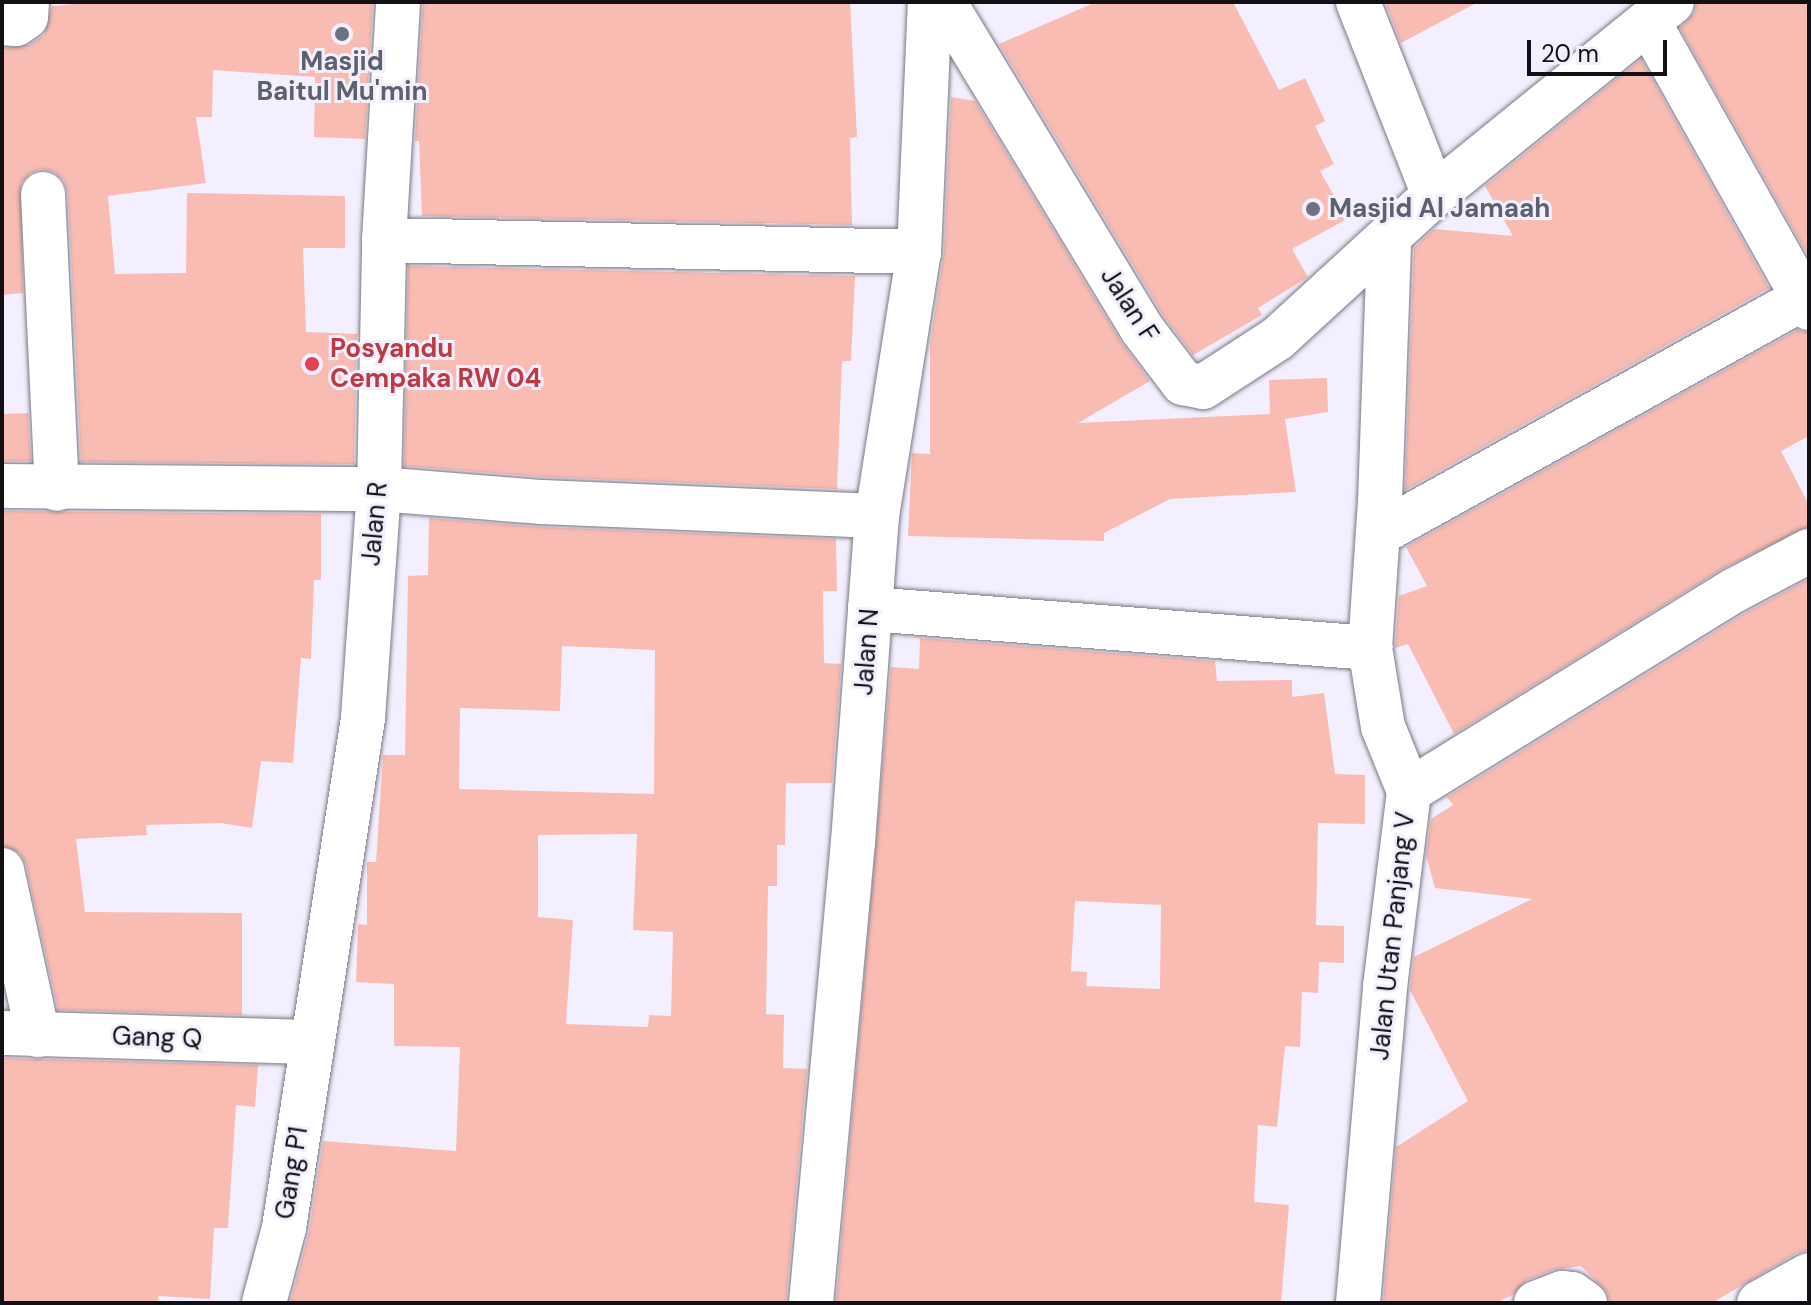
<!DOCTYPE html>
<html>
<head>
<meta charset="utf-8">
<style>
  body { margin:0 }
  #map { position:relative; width:1811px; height:1305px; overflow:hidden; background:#f4effe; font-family:"DM Sans",sans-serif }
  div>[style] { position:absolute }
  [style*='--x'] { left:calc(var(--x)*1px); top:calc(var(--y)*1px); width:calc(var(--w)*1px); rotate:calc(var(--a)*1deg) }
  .building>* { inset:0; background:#f9bcb3 }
  .roads { filter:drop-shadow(0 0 2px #7b7784) drop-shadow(0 0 2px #7b7784) }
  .minor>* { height:44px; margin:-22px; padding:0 22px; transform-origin:22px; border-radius:22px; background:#fff }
  .dots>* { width:22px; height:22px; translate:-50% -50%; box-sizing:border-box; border:4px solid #f4effe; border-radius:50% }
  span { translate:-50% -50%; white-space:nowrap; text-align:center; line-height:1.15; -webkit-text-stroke:6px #f4effe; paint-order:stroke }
  .worship-label { font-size:26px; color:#5b616d; font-weight:700 }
  .left { translate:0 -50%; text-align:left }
  .street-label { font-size:26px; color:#121015 }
  .health-label { font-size:26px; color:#be3a42; font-weight:700 }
  .frame { position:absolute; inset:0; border:4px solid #121015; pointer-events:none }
  .scale { position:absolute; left:1527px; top:40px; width:140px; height:36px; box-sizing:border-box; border:4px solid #121015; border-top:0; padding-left:10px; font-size:24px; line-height:28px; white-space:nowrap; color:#121015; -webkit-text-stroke:6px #f4effe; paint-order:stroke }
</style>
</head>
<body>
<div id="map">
  <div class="building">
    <i style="clip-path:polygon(96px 2px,373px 2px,365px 139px,314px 137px,315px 77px,213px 70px,212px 117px,196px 117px,206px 183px,108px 196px,115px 274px,186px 273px,187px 193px,345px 196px,345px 248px,303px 248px,306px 332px,357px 334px,354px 464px,81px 462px,68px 193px,64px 180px,54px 172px,41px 169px,30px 173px,21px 183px,23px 293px,2px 295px,2px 48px,29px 45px,44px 35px,52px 6px)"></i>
    <i style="clip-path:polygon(423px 2px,850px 2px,857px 137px,850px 138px,852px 225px,422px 216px,419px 141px,415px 141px)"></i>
    <i style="clip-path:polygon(1096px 2px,1233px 2px,1279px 90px,1305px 78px,1325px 121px,1315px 126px,1334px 164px,1320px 171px,1347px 219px,1292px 249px,1308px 277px,1258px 308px,1262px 315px,1193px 355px,1163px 315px,999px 44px)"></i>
    <i style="clip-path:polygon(1385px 2px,1478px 2px,1401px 43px)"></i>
    <i style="clip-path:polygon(1696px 2px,1809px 2px,1809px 257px,1680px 28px,1695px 12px)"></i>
    <i style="clip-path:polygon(1641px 59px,1769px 288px,1405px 490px,1414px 248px,1434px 229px,1513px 236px,1485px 186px)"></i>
    <i style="clip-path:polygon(951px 97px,975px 101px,1121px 342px,1150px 381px,1078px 423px,1270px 414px,1269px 380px,1327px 378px,1328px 412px,1285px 419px,1296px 492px,1170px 499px,1104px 533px,1104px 541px,908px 536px,912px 453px,930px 454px,930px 344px,944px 253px)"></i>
    <i style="clip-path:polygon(408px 266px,855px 276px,851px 361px,842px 361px,837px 489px,544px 477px,404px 466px)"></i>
    <i style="clip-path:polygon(1797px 330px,1809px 333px,1809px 436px,1781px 451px,1809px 505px,1809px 526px,1722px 569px,1454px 734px,1408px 644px,1395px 648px,1399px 596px,1427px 586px,1406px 547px)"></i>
    <i style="clip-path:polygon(28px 413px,31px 461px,2px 461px,2px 414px)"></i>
    <i style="clip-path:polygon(2px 511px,321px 514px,321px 580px,314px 580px,311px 659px,301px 658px,293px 763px,261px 761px,252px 828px,221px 823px,146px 825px,147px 835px,76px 839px,85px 912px,242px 913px,242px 1015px,58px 1010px,26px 865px,20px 853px,2px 846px)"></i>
    <i style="clip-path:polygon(evenodd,429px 518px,541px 527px,836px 539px,837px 591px,823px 591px,824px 663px,841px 664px,832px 783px,786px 783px,785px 845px,777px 845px,777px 886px,768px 886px,766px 1014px,784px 1015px,783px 1068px,807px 1069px,786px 1303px,290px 1303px,309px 1232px,323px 1141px,456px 1151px,460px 1047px,394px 1046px,394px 984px,356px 982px,358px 924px,367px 925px,367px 862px,376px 862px,383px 755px,405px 755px,408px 576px,428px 575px,429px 518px,562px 646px,655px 650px,654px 794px,459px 789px,460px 708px,560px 711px,562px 646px,429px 518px,637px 834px,633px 930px,673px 932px,671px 1016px,649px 1015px,648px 1027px,566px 1024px,573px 920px,538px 917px,538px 835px,637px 834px)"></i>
    <i style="clip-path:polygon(1809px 579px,1809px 1250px,1797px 1253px,1712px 1303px,1610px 1303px,1607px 1292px,1581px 1266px,1553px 1270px,1527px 1280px,1513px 1295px,1495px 1303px,1383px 1303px,1396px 1147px,1468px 1101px,1410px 990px,1414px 957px,1532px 899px,1435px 888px,1426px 855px,1431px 819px,1453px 805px,1447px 797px,1747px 612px)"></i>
    <i style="clip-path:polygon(evenodd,920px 638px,1215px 661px,1217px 681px,1292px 680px,1292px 697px,1324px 693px,1335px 774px,1365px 775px,1365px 824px,1318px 823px,1316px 925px,1344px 926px,1344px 963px,1319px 962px,1318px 993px,1302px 992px,1300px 1047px,1285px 1046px,1277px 1127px,1258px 1125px,1254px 1202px,1289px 1205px,1281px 1303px,836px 1303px,891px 667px,919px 669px,920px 638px,1075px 901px,1161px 905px,1160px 989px,1086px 986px,1087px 972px,1071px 971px,1075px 901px)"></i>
    <i style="clip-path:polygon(2px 1058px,258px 1065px,255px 1107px,236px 1105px,228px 1228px,214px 1228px,210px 1299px,158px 1296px,159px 1303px,2px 1303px)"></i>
  </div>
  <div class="roads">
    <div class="minor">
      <i style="--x:944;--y:2;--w:382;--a:58.8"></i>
      <i style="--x:1142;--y:329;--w:68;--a:52.8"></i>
      <i style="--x:1183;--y:383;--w:20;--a:11"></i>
      <i style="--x:1203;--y:387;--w:88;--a:-33"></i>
      <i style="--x:1277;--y:339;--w:213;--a:-42.5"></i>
      <i style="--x:1434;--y:195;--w:306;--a:-39"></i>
      <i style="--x:1358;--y:2;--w:207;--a:68.5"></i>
      <i style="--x:2;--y:23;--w:14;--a:4"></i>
      <i style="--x:16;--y:24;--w:12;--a:-35"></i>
      <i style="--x:26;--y:17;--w:15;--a:-86"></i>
      <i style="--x:1649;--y:23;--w:327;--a:60.7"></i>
      <i style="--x:43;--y:194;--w:295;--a:87.3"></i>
      <i style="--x:384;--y:240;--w:535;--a:1.28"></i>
      <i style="--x:2;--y:486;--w:377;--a:0.5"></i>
      <i style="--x:379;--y:489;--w:164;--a:4.6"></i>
      <i style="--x:542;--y:502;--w:335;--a:2.4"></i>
      <i style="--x:1378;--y:534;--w:486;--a:-29"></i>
      <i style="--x:870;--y:609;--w:502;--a:4.46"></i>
      <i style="--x:1409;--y:791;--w:383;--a:-31.7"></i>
      <i style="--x:1735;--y:590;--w:84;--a:-27.8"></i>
      <i style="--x:2;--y:870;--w:169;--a:77.7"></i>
      <i style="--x:2;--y:1033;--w:310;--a:1.7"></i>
      <i style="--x:264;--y:1303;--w:78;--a:-75.1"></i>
      <i style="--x:284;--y:1228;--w:516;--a:-81.19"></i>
      <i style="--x:363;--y:718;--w:230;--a:-86"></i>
      <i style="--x:379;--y:489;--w:249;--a:-88.8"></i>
      <i style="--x:384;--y:240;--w:238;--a:-86.6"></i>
      <i style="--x:811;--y:1303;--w:463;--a:-84.8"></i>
      <i style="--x:853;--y:842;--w:327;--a:-85.8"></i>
      <i style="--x:877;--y:516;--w:267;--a:-81"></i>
      <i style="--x:919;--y:252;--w:250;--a:-87.5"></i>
      <i style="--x:1358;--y:1303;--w:317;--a:-85.1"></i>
      <i style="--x:1385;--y:987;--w:197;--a:-83"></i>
      <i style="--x:1409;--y:791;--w:69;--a:-112.1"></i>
      <i style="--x:1383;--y:727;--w:80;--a:-99.3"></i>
      <i style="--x:1370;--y:648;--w:146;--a:-86.1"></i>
      <i style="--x:1380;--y:502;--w:263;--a:-88"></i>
      <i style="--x:1536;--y:1303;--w:28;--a:-21"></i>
      <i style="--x:1562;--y:1293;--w:10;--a:6"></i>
      <i style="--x:1572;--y:1294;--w:16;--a:35"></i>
      <i style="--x:1759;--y:1303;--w:57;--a:-29.2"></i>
    </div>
  </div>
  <div class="dots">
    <i style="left:342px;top:34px;background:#6b7280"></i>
    <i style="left:1313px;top:209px;background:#6b7280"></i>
    <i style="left:312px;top:364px;background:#e0444e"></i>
  </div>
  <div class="worship-label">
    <span style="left:342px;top:77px">Masjid<br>Baitul Mu'min</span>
    <span class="left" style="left:1329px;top:209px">Masjid Al Jamaah</span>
  </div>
  <div class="street-label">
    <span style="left:1129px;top:305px;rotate:57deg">Jalan F</span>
    <span style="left:375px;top:524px;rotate:-85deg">Jalan R</span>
    <span style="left:867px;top:652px;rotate:-86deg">Jalan N</span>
    <span style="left:1393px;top:936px;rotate:-84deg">Jalan Utan Panjang V</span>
    <span style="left:157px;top:1038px;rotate:2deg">Gang Q</span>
    <span style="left:292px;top:1173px;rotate:-81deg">Gang P1</span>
  </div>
  <div class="health-label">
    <span class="left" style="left:330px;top:364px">Posyandu<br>Cempaka RW 04</span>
  </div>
  <div class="frame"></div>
  <div class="scale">20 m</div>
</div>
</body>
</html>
